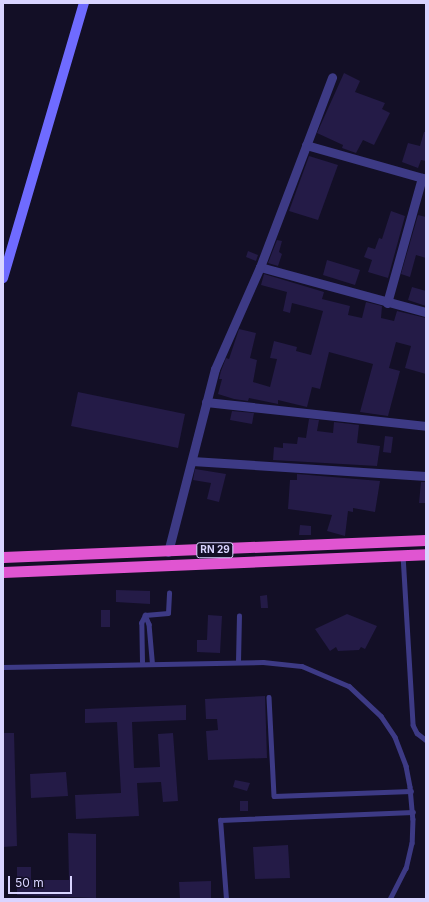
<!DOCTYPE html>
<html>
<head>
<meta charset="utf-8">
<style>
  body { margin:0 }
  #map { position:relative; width:429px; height:902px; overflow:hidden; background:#130f26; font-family:Inter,sans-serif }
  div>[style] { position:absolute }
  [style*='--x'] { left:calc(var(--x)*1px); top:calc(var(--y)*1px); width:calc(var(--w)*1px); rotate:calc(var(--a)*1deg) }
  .building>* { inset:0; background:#241b47 }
  .service>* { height:4.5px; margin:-2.25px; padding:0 2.25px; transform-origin:2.25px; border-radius:2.25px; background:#3d3a85 }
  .minor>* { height:9px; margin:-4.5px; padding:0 4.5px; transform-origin:4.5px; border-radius:4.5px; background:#3d3a85 }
  .secondary>* { height:10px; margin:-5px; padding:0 5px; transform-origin:5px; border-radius:5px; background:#6f6bff }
  .trunk>* { height:11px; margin:-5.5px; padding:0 5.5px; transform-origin:5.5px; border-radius:5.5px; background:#e055d1 }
  span { translate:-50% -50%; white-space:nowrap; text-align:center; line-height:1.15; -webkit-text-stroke:3.5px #130f26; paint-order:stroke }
  .shield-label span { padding:1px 3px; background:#130f26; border:1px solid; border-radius:3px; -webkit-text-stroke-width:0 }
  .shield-label { font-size:10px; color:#d9d4ff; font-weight:700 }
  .frame { position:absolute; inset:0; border:4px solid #d9d4ff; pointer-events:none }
  .scale { position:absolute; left:8px; top:876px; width:64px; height:18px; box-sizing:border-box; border:2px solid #d9d4ff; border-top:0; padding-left:5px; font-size:12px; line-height:14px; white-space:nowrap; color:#d9d4ff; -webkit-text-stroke:3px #130f26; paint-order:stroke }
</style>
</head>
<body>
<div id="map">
  <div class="building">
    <i style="clip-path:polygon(344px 73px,360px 81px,355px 92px,385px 103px,382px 109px,390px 113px,374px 145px,363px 140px,356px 153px,342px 148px,343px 145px,317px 133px)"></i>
    <i style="clip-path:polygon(424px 132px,426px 132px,426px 161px,421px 160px,418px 168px,402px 162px,408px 143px,420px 146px)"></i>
    <i style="clip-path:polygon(309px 156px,338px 165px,318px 220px,289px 211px)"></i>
    <i style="clip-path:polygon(391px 211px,405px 216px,388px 278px,368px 272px,372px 260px,364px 257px,368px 247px,375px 249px,379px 238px,382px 239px)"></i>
    <i style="clip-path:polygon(418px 215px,426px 217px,426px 258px,416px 255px,410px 277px,401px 274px)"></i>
    <i style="clip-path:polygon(277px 240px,282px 241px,279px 252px,282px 254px,278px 266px,268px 263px)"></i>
    <i style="clip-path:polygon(248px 251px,258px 255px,256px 261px,246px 257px)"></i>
    <i style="clip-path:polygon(327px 260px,360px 270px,355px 285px,323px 275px)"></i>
    <i style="clip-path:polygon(264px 274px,324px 292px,322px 299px,350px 306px,348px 315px,362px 318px,366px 302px,382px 306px,381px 318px,394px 321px,397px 311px,426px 318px,426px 374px,405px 368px,411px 346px,396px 342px,389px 368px,400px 371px,388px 416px,360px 412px,373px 364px,329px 352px,320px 389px,312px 387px,307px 407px,278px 400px,278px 404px,249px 398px,248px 401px,234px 399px,218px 394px,222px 379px,219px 379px,221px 371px,226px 358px,229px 359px,239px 329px,256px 333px,250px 358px,257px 360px,253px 382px,270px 387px,277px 359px,270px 358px,274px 341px,297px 347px,296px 351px,311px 355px,323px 311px,292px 303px,290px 313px,283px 311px,287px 292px,261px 285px)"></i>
    <i style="clip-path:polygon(412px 287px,426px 291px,426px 306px,408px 300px)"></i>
    <i style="clip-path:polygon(78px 392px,185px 414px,178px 448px,71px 426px)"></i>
    <i style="clip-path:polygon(232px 411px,254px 413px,252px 424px,230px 420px)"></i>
    <i style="clip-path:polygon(309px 419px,319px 420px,317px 431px,333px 433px,334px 422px,359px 425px,357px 443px,380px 446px,377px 466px,273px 460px,274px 447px,283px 448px,283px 443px,297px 444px,298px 437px,306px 438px)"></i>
    <i style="clip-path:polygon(385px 436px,393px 437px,391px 453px,383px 452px)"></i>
    <i style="clip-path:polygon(195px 469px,226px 474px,219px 502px,207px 499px,211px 483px,193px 480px)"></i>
    <i style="clip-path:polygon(297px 474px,380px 481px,375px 512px,353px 508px,353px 512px,348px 511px,345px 536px,327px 531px,332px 515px,288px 509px,290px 480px,297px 480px)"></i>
    <i style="clip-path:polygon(421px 482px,426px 482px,426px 503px,419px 503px)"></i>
    <i style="clip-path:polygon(300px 525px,311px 526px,311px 535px,299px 535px)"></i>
    <i style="clip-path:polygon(116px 590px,150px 591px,150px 604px,116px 602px)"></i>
    <i style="clip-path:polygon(267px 595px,268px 608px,261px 608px,260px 596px)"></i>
    <i style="clip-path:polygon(101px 610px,110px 610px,110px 627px,101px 627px)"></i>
    <i style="clip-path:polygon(347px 614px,377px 626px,365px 649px,361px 647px,359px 650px,338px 651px,336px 647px,330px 651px,315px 629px)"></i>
    <i style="clip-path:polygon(208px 615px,222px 616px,220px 653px,197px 652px,197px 640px,207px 640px)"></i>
    <i style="clip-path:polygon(265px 696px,267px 758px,208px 760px,206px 731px,218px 730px,217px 719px,206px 719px,205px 699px)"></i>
    <i style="clip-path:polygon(186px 705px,186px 720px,132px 722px,134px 768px,160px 767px,158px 734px,173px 733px,178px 801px,163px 802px,161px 782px,137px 783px,139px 816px,76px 819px,75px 795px,121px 793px,117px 722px,85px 723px,85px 709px)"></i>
    <i style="clip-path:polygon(3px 733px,14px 733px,17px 846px,3px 847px)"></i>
    <i style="clip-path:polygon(66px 772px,68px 796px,31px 798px,30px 774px)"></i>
    <i style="clip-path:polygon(235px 780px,250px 783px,247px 791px,233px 787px)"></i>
    <i style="clip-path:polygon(240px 801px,248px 801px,248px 811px,240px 811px)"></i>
    <i style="clip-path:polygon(68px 833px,96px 834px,96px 898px,17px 895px,17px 867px,31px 867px,31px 880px,69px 880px)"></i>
    <i style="clip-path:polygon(288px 845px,290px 878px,255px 879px,253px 847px)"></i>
    <i style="clip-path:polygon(211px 881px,211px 899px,180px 899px,179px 882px)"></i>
  </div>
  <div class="service">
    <i style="--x:403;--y:555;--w:170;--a:86.6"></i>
    <i style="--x:413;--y:725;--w:9;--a:63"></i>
    <i style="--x:417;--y:733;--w:11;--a:38"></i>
    <i style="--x:145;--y:615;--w:10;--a:66"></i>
    <i style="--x:149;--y:624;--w:38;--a:85"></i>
    <i style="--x:145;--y:615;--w:23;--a:-5"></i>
    <i style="--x:168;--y:613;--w:20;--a:-87"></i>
    <i style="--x:142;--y:662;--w:39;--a:-91"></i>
    <i style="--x:141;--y:623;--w:9;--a:-63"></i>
    <i style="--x:238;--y:662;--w:46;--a:-88.8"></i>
    <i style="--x:3;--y:667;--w:260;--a:-1.1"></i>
    <i style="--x:263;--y:662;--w:39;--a:6"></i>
    <i style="--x:302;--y:666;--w:51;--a:23.1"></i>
    <i style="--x:349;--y:686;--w:44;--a:43.2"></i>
    <i style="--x:381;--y:716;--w:25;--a:56"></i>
    <i style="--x:395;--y:737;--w:31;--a:69"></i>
    <i style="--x:406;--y:766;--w:21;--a:79"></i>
    <i style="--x:410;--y:787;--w:32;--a:85"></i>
    <i style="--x:413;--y:819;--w:24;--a:92"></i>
    <i style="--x:412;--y:843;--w:26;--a:103"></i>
    <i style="--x:406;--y:868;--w:35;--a:117"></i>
    <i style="--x:269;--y:697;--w:99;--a:87.1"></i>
    <i style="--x:274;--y:796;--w:137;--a:-2.1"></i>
    <i style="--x:226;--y:899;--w:79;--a:-94.3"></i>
    <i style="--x:220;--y:820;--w:193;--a:-2.4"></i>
  </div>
  <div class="minor">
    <i style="--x:306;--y:145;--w:125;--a:15.8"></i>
    <i style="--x:260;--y:267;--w:172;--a:15.2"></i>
    <i style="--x:387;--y:303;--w:130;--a:-74.4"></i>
    <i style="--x:206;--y:402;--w:221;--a:6.2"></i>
    <i style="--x:192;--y:461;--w:234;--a:3.7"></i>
    <i style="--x:168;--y:552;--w:189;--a:-75.6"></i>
    <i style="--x:215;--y:369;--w:111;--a:-66.2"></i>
    <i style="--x:260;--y:267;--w:203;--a:-69.2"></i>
  </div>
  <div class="secondary">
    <i style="--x:3;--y:278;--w:287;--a:-73.6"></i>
  </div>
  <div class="trunk">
    <i style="--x:3;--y:557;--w:423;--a:-2.3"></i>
    <i style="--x:3;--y:572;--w:423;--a:-2.4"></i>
  </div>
  <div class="shield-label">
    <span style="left:215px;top:550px">RN 29</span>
  </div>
  <div class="frame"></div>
  <div class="scale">50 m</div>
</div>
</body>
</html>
